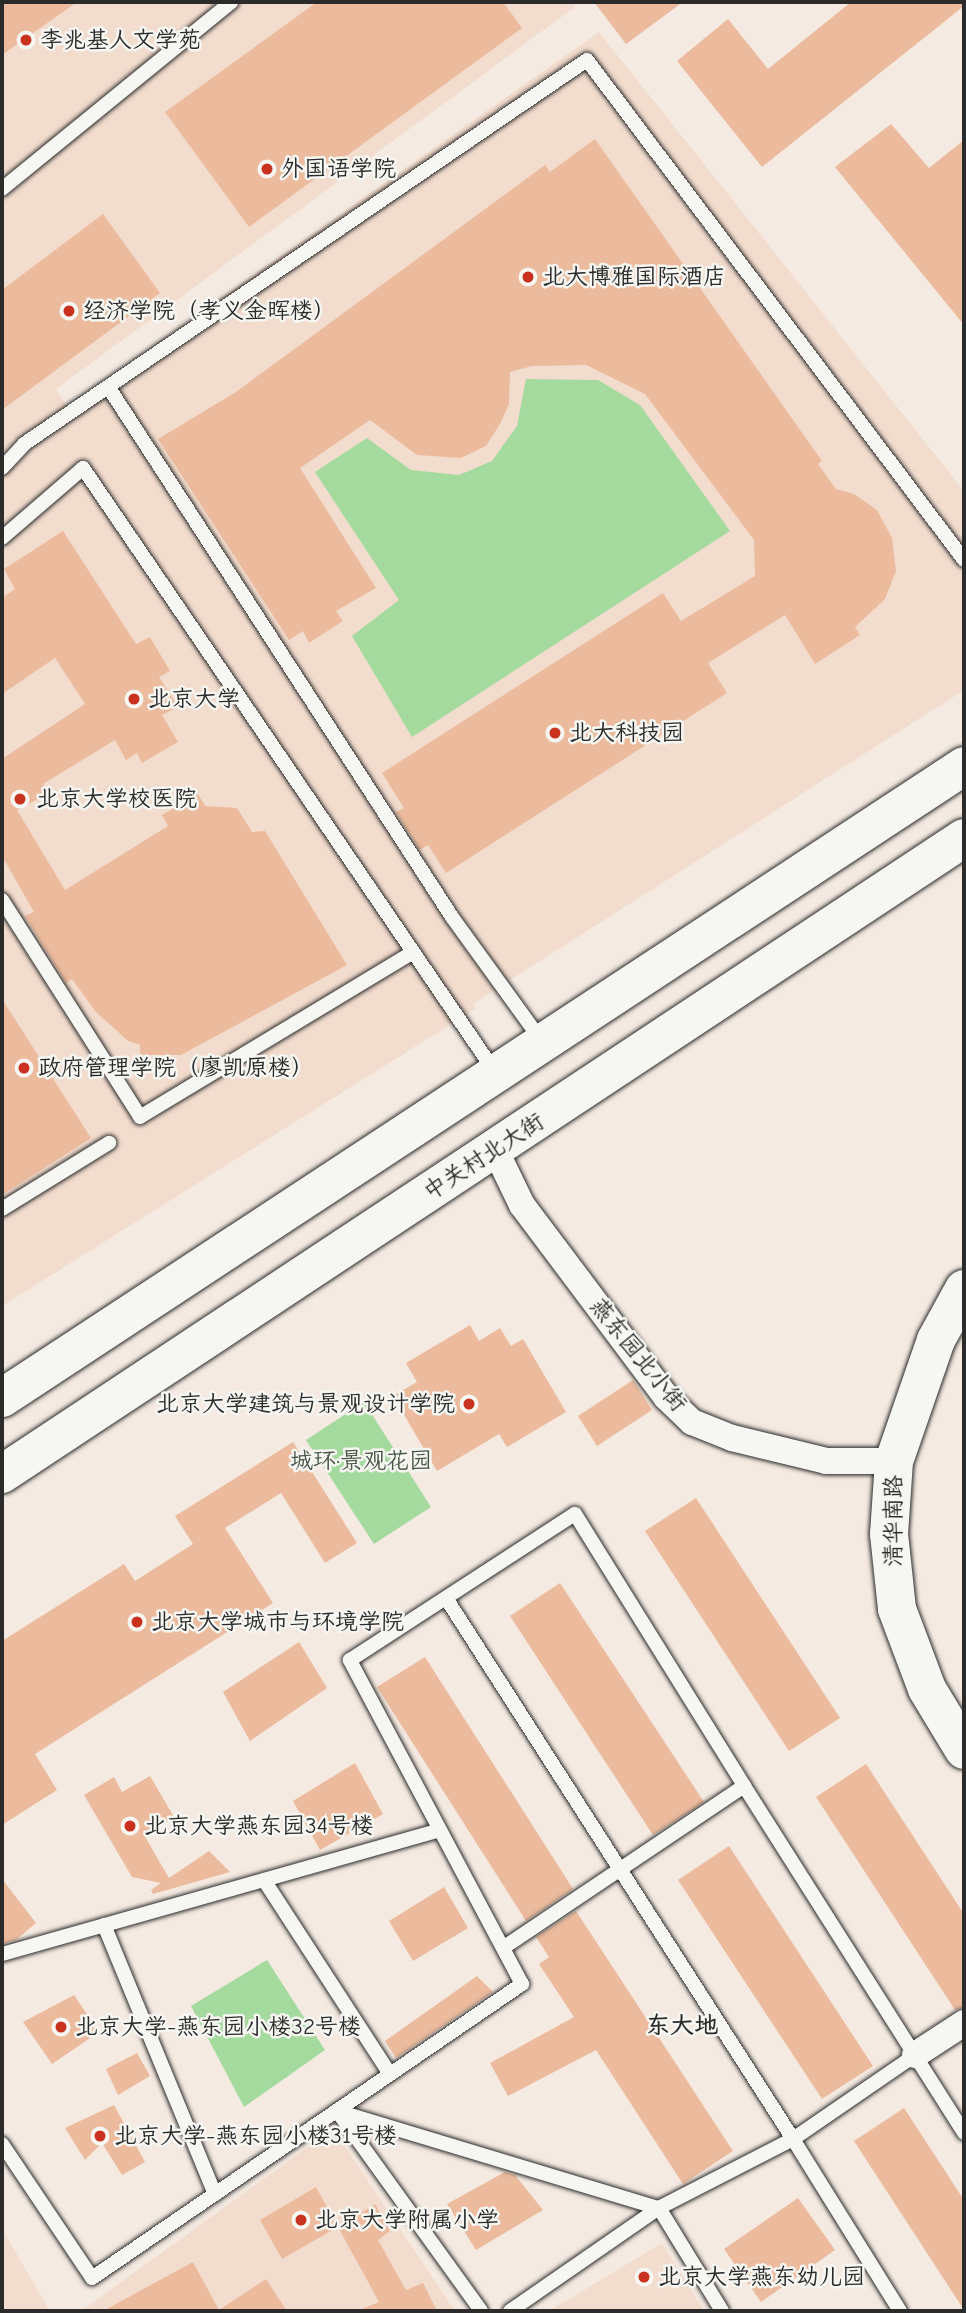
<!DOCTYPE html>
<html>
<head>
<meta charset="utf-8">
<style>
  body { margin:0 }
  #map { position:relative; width:966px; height:2313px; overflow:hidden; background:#f4eae1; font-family:"Comic Neue","LXGW WenKai TC",sans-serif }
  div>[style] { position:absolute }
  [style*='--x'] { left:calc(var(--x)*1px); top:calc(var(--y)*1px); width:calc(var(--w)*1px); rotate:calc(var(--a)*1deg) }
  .built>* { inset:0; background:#f2dccd }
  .green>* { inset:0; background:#a4da9e }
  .building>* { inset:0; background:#ecbb9d }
  .roads { filter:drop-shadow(0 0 2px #2b2b2b) drop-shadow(0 0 2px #2b2b2b) }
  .lane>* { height:14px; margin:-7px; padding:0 7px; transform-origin:7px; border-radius:7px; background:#f6f6f2 }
  .street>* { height:26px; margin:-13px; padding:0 13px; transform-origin:13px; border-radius:13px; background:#f6f6f2 }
  .secondary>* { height:38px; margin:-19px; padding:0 19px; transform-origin:19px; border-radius:19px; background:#f6f6f2 }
  .primary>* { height:38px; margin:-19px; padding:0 19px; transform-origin:19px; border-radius:19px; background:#f6f6f2 }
  .dots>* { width:19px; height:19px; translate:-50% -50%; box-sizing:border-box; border:4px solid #f6f6f2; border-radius:50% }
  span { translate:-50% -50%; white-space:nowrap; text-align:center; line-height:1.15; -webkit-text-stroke:5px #f6f6f2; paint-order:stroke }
  .poi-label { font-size:23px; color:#2b2b2b }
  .left { translate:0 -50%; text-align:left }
  .right { translate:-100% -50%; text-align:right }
  .street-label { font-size:23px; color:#2b2b2b }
  .park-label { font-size:23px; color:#495748 }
  .neighbourhood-label { font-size:24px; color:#2b2b2b; font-weight:700 }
  .frame { position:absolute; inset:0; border:4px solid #2b2b2b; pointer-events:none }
</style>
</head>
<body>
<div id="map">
  <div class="built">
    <i style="clip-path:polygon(2px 2px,571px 2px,575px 7px,56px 389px,70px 411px,89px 391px,599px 32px,964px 491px,964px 690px,473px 1004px,475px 1009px,2px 1306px)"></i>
    <i style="clip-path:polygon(333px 2129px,455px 2311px,81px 2311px)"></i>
    <i style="clip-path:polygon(2px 2229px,50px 2311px,2px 2311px)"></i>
    <i style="clip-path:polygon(662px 2243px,704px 2311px,549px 2311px)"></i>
  </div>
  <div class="green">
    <i style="clip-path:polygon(526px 379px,598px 380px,640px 405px,730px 531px,412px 737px,352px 636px,399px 600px,315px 472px,367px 438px,411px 470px,459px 475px,492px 461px,517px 426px)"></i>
    <i style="clip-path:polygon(364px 1402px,431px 1507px,374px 1544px,306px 1440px)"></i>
    <i style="clip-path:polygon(267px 1960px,325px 2050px,244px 2107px,191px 2006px)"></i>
  </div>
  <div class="building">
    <i style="clip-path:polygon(2px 2px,77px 2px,2px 55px)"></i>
    <i style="clip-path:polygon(317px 2px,503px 2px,522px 28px,249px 227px,165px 112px)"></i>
    <i style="clip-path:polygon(594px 2px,683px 2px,626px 44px)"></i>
    <i style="clip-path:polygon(851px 2px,964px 2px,964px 6px,762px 167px,677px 61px,728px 19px,768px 69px)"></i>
    <i style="clip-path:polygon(891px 124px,929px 168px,964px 140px,964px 325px,835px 167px)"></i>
    <i style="clip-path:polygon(595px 139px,822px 461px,818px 464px,836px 489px,854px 494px,877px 510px,892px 538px,896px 571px,885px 599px,855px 627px,860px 635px,815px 664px,785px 615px,708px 663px,727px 693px,446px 873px,428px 845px,420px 850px,396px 812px,404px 808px,382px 773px,663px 593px,681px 621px,755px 576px,754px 540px,645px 394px,586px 365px,532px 366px,510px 372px,509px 404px,500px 424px,486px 446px,461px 458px,417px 455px,370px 420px,300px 468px,376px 588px,336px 611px,343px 621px,309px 643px,303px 631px,289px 640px,158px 439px,236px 392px,545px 165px,550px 172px)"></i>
    <i style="clip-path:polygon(103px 214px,160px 293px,2px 410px,2px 290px)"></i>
    <i style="clip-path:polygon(63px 531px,136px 644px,150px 637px,170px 671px,159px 677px,178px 707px,162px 715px,178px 742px,142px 763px,137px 753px,126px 760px,115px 740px,43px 784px,49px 793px,17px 810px,65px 890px,168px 826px,162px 815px,198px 794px,205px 806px,237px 808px,252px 832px,265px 831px,347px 965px,181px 1055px,140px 1055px,140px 1045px,128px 1041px,95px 1011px,72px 979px,66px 983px,25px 916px,34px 912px,2px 856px,2px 759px,85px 704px,55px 658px,2px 694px,2px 598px,15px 589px,4px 569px)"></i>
    <i style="clip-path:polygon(2px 999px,91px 1138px,2px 1195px)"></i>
    <i style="clip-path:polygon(470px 1325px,479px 1341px,500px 1328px,511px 1346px,523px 1339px,566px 1412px,507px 1447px,499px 1434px,437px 1471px,393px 1396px,417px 1382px,406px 1363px)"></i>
    <i style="clip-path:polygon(633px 1380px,652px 1410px,597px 1446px,578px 1416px)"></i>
    <i style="clip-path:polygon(293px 1442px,357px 1543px,325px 1563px,281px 1493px,225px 1528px,273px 1603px,35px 1754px,57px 1790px,2px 1825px,2px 1641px,124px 1564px,135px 1581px,193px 1544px,175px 1516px)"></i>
    <i style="clip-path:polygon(696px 1498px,840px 1718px,789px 1751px,645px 1531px)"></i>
    <i style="clip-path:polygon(560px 1583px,704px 1802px,653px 1835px,510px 1616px)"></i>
    <i style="clip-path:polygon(299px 1642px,327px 1688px,250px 1741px,223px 1692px)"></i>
    <i style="clip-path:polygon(425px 1657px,573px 1889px,526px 1921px,377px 1687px)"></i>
    <i style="clip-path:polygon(355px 1763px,383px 1814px,320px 1850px,293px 1801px)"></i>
    <i style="clip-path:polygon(866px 1764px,964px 1914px,964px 2007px,955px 2010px,816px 1797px)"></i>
    <i style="clip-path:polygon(150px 1776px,174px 1817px,144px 1835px,169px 1878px,209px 1851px,230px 1872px,153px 1894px,151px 1890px,161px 1883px,132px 1877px,84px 1795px,114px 1777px,122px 1792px)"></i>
    <i style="clip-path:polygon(729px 1846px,873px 2066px,822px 2099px,678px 1880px)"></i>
    <i style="clip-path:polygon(2px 1879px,36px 1923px,16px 1940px,2px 1944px)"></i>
    <i style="clip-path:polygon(444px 1887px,468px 1928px,413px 1961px,389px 1921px)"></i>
    <i style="clip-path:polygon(576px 1911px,733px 2151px,683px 2184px,596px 2050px,508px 2096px,490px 2063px,574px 2017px,539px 1964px,549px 1957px,536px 1937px)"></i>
    <i style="clip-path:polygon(477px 1976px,493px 1992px,396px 2058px,385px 2041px)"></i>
    <i style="clip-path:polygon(74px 1995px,99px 2032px,52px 2064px,23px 2022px)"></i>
    <i style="clip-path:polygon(137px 2053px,150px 2076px,118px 2095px,106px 2069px)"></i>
    <i style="clip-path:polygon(114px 2105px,145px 2162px,122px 2175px,102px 2143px,85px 2160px,65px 2128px)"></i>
    <i style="clip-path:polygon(904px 2108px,964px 2200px,964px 2310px,854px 2141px)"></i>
    <i style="clip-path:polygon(505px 2172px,515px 2175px,543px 2210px,476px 2250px,447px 2204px)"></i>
    <i style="clip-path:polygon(316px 2187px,338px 2227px,282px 2259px,260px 2220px)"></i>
    <i style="clip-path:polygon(798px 2198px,835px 2250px,761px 2302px,724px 2249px)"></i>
    <i style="clip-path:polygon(375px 2204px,390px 2231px,378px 2240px,406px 2290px,423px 2283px,437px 2311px,357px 2311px,379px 2302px,338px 2227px)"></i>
    <i style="clip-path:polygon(193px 2262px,219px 2310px,266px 2279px,287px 2311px,103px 2311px)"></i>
  </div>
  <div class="roads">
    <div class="lane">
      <i style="--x:2;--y:189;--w:296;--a:-39.2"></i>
      <i style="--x:109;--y:388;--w:630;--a:57.04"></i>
      <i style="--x:452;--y:917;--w:152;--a:54.1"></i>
      <i style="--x:2;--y:468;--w:33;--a:-47"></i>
      <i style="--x:24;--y:444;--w:681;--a:-34.3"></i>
      <i style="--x:587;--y:60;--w:626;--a:52.98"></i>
      <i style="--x:2;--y:538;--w:107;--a:-40.8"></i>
      <i style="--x:83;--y:468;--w:731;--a:55.7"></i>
      <i style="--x:2;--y:900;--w:257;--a:57.5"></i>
      <i style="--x:140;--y:1117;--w:319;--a:-31.1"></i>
      <i style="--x:2;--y:1209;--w:126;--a:-31.7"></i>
      <i style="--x:446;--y:1598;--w:643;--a:57.32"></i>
      <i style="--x:793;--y:2139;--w:151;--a:152.8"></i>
      <i style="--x:659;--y:2208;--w:121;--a:58.5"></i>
      <i style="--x:744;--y:1786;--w:411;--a:57.6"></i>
      <i style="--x:264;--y:1880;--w:231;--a:57"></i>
      <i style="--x:104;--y:1925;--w:291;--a:67.6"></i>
      <i style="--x:2;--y:1954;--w:454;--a:-15.8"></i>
      <i style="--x:337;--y:2111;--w:336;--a:16.8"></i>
      <i style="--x:337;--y:2111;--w:246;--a:54.2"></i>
      <i style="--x:2;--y:2144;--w:161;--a:56.1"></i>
      <i style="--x:92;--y:2278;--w:521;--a:-34.36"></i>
      <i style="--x:522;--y:1984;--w:367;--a:-118"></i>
      <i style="--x:350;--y:1660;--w:268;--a:-33"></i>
      <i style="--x:575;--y:1514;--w:320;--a:58.1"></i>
      <i style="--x:744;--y:1786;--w:290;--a:146.1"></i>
      <i style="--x:510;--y:2311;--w:181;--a:-34.7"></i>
      <i style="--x:900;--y:2311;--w:203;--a:-121.9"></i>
      <i style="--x:793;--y:2139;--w:148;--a:-34.5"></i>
    </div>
    <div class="street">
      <i style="--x:495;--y:1149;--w:62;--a:64.3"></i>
      <i style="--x:522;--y:1205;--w:240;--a:53.1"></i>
      <i style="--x:666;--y:1397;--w:36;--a:44"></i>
      <i style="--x:692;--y:1422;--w:43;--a:21.8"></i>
      <i style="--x:732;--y:1438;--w:97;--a:13.7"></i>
      <i style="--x:826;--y:1461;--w:68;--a:0"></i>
      <i style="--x:915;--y:2055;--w:59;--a:-33.1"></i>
    </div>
    <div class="secondary">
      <i style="--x:964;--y:1289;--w:58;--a:118.8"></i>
      <i style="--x:936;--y:1340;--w:128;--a:109.1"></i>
      <i style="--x:894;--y:1461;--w:73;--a:93.9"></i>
      <i style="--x:889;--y:1534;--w:75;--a:83.9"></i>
      <i style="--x:897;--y:1609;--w:85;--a:69.4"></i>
      <i style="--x:927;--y:1689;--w:71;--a:58.8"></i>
    </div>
    <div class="primary">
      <i style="--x:2;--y:1398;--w:1151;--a:-33.3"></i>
      <i style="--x:2;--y:1474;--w:1153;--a:-33.47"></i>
    </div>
  </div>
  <div class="dots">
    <i style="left:26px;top:40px;background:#c8321e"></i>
    <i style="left:267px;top:169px;background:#c8321e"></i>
    <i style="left:528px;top:277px;background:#c8321e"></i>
    <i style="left:69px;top:311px;background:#c8321e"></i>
    <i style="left:134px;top:699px;background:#c8321e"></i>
    <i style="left:555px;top:733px;background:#c8321e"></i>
    <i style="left:20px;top:799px;background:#c8321e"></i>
    <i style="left:24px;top:1068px;background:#c8321e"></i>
    <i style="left:469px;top:1404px;background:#c8321e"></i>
    <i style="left:137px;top:1622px;background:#c8321e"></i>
    <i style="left:130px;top:1826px;background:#c8321e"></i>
    <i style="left:61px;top:2027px;background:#c8321e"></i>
    <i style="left:100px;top:2136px;background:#c8321e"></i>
    <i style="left:301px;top:2220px;background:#c8321e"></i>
    <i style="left:644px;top:2277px;background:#c8321e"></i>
  </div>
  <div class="poi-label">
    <span class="left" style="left:40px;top:40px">李兆基人文学苑</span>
    <span class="left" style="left:281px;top:169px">外国语学院</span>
    <span class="left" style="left:542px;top:277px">北大博雅国际酒店</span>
    <span class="left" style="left:83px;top:311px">经济学院（孝义金晖楼）</span>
    <span class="left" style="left:148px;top:699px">北京大学</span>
    <span class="left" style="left:569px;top:733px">北大科技园</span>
    <span class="left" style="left:36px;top:799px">北京大学校医院</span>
    <span class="left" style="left:38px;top:1068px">政府管理学院（廖凯原楼）</span>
    <span class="right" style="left:455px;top:1404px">北京大学建筑与景观设计学院</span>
    <span class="left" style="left:151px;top:1622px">北京大学城市与环境学院</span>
    <span class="left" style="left:144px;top:1826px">北京大学燕东园34号楼</span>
    <span class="left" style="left:75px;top:2027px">北京大学-燕东园小楼32号楼</span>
    <span class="left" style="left:114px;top:2136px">北京大学-燕东园小楼31号楼</span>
    <span class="left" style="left:315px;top:2220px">北京大学附属小学</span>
    <span class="left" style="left:658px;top:2277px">北京大学燕东幼儿园</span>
  </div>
  <div class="street-label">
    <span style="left:484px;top:1157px;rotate:-33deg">中关村北大街</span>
    <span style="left:638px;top:1355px;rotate:51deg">燕东园北小街</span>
    <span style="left:894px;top:1521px;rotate:-90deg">清华南路</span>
  </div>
  <div class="park-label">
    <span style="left:361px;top:1461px">城环·景观花园</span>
  </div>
  <div class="neighbourhood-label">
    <span style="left:682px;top:2026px">东大地</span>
  </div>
  <div class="frame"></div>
</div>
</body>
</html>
